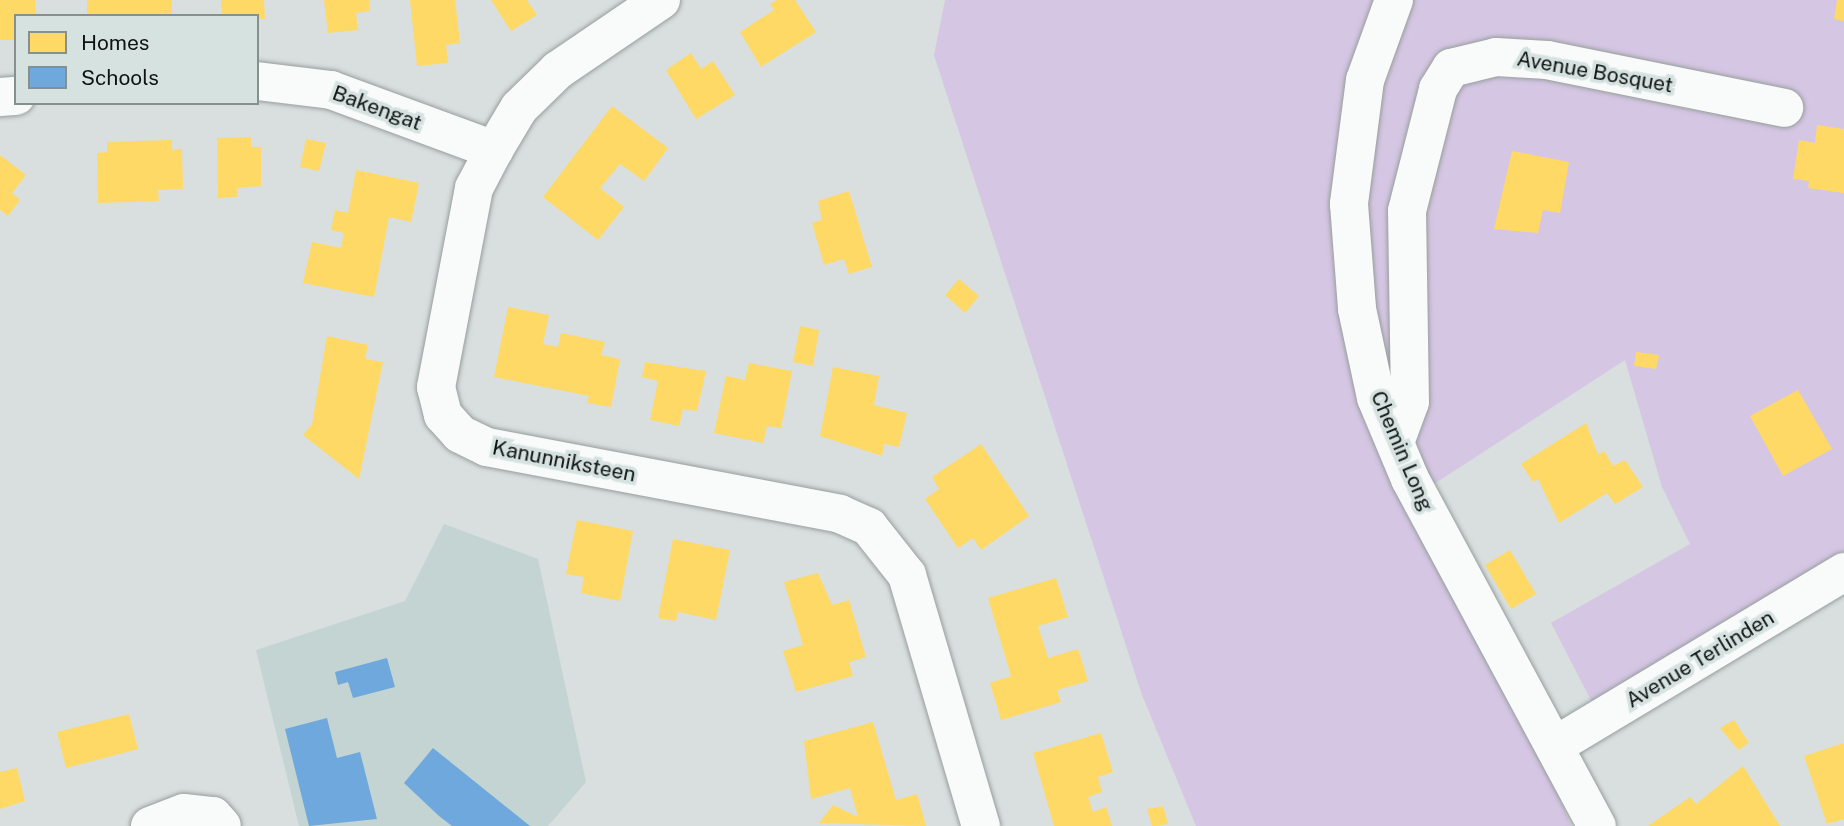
<!DOCTYPE html>
<html>
<head>
<meta charset="utf-8">
<style>
  body { margin:0 }
  #map { position:relative; width:1844px; height:826px; overflow:hidden; background:#d8dfde; font-family:"Public Sans",sans-serif }
  div>[style] { position:absolute }
  [style*='--x'] { left:calc(var(--x)*1px); top:calc(var(--y)*1px); width:calc(var(--w)*1px); rotate:calc(var(--a)*1deg) }
  .built>* { inset:0; background:#c4d4d2 }
  .green>* { inset:0; background:#d5c6e4 }
  .homes>* { inset:0; background:#ffd966 }
  .schools>* { inset:0; background:#6fa8dc }
  .roads { filter:drop-shadow(0 0 2px #989e9d) drop-shadow(0 0 2px #989e9d) }
  .minor>* { height:38px; margin:-19px; padding:0 19px; transform-origin:19px; border-radius:19px; background:#f9fafa }
  span { translate:-50% -50%; white-space:nowrap; text-align:center; line-height:1.15; -webkit-text-stroke:7px #d5e2e0; paint-order:stroke }
  .street-label { font-size:21px; color:#0f1413 }
  .legend { position:absolute; left:14px; top:14px; width:245px; height:91px; box-sizing:border-box; background:#d5e2e0; border:2px solid #86908e; margin:0; padding:9px 12px; list-style:none; font-size:21px; color:#0f1413 }
  .legend li { display:flex; align-items:center; gap:14px; height:35px }
  .legend b { width:35px; border:2px solid #86908e }
</style>
</head>
<body>
<div id="map">
  <div class="built">
    <i style="clip-path:polygon(444px 524px,538px 559px,586px 782px,548px 826px,299px 826px,256px 650px,405px 601px)"></i>
  </div>
  <div class="green">
    <i style="clip-path:polygon(945px 0,1844px 0,1844px 561px,1593px 704px,1551px 623px,1690px 544px,1662px 487px,1625px 360px,1434px 484px,1571px 826px,1196px 826px,1142px 695px,934px 55px)"></i>
  </div>
  <div class="homes">
    <i style="clip-path:polygon(0 0,35px 0,36px 16px,16px 16px,16px 40px,0 40px)"></i>
    <i style="clip-path:polygon(87px 0,172px 0,172px 16px,87px 16px)"></i>
    <i style="clip-path:polygon(221px 0,264px 0,265px 19px,222px 16px)"></i>
    <i style="clip-path:polygon(324px 0,369px 0,370px 11px,356px 13px,358px 30px,328px 33px)"></i>
    <i style="clip-path:polygon(410px 0,455px 0,460px 43px,446px 45px,448px 63px,417px 66px)"></i>
    <i style="clip-path:polygon(491px 0,527px 0,537px 15px,511px 31px)"></i>
    <i style="clip-path:polygon(777px 0,795px 0,816px 32px,761px 67px,740px 32px,774px 10px,770px 4px)"></i>
    <i style="clip-path:polygon(1837px 0,1844px 0,1844px 21px,1834px 19px)"></i>
    <i style="clip-path:polygon(691px 53px,701px 69px,713px 61px,735px 95px,696px 119px,666px 70px)"></i>
    <i style="clip-path:polygon(612px 106px,668px 148px,644px 181px,620px 164px,600px 188px,624px 207px,598px 240px,543px 197px)"></i>
    <i style="clip-path:polygon(1817px 125px,1844px 129px,1844px 193px,1808px 188px,1809px 181px,1793px 179px,1799px 140px,1815px 143px)"></i>
    <i style="clip-path:polygon(251px 137px,251px 147px,261px 147px,261px 186px,237px 188px,237px 197px,218px 198px,217px 138px)"></i>
    <i style="clip-path:polygon(306px 139px,326px 143px,319px 171px,300px 167px)"></i>
    <i style="clip-path:polygon(172px 140px,172px 150px,182px 149px,183px 189px,158px 190px,159px 201px,98px 203px,97px 153px,107px 152px,107px 142px)"></i>
    <i style="clip-path:polygon(1512px 151px,1569px 162px,1560px 213px,1543px 210px,1538px 233px,1494px 229px)"></i>
    <i style="clip-path:polygon(0 155px,26px 175px,12px 193px,20px 200px,8px 216px,0 210px)"></i>
    <i style="clip-path:polygon(356px 170px,419px 183px,411px 222px,389px 217px,374px 297px,303px 283px,312px 242px,341px 248px,344px 233px,331px 230px,335px 210px,348px 213px)"></i>
    <i style="clip-path:polygon(849px 191px,872px 267px,849px 274px,844px 259px,824px 265px,812px 223px,822px 220px,818px 201px)"></i>
    <i style="clip-path:polygon(959px 279px,979px 296px,965px 313px,945px 295px)"></i>
    <i style="clip-path:polygon(508px 307px,549px 315px,543px 344px,558px 347px,561px 333px,605px 342px,601px 355px,620px 359px,611px 407px,587px 403px,589px 396px,494px 377px)"></i>
    <i style="clip-path:polygon(800px 326px,819px 330px,813px 366px,793px 362px)"></i>
    <i style="clip-path:polygon(327px 336px,368px 345px,365px 359px,383px 362px,359px 479px,303px 435px,312px 424px)"></i>
    <i style="clip-path:polygon(1636px 352px,1659px 355px,1656px 369px,1634px 366px)"></i>
    <i style="clip-path:polygon(645px 362px,706px 371px,697px 411px,683px 409px,679px 426px,650px 420px,658px 381px,642px 377px)"></i>
    <i style="clip-path:polygon(749px 363px,792px 371px,781px 428px,767px 426px,763px 443px,714px 433px,726px 376px,745px 380px)"></i>
    <i style="clip-path:polygon(833px 367px,879px 376px,874px 405px,907px 413px,899px 447px,884px 444px,882px 456px,820px 436px)"></i>
    <i style="clip-path:polygon(1798px 390px,1832px 449px,1783px 476px,1750px 416px)"></i>
    <i style="clip-path:polygon(1586px 423px,1598px 455px,1604px 451px,1613px 466px,1625px 460px,1643px 487px,1615px 504px,1607px 493px,1559px 523px,1538px 479px,1533px 482px,1521px 464px)"></i>
    <i style="clip-path:polygon(981px 444px,1029px 516px,981px 550px,973px 538px,958px 548px,925px 499px,939px 489px,932px 477px)"></i>
    <i style="clip-path:polygon(577px 520px,633px 531px,620px 601px,581px 593px,584px 577px,566px 574px)"></i>
    <i style="clip-path:polygon(673px 539px,730px 550px,716px 620px,678px 612px,676px 621px,658px 618px)"></i>
    <i style="clip-path:polygon(1510px 550px,1536px 594px,1511px 609px,1485px 565px)"></i>
    <i style="clip-path:polygon(818px 573px,832px 605px,849px 600px,866px 657px,849px 662px,853px 676px,796px 692px,783px 651px,803px 645px,784px 582px)"></i>
    <i style="clip-path:polygon(1056px 578px,1068px 617px,1038px 626px,1048px 658px,1078px 649px,1088px 681px,1057px 690px,1061px 702px,1001px 720px,990px 683px,1011px 676px,988px 598px)"></i>
    <i style="clip-path:polygon(129px 714px,138px 749px,66px 768px,57px 732px)"></i>
    <i style="clip-path:polygon(1734px 720px,1749px 743px,1738px 750px,1720px 728px)"></i>
    <i style="clip-path:polygon(873px 722px,896px 800px,917px 794px,926px 826px,819px 823px,833px 805px,858px 817px,850px 788px,811px 799px,804px 741px)"></i>
    <i style="clip-path:polygon(1101px 733px,1113px 772px,1098px 777px,1102px 792px,1088px 797px,1093px 812px,1106px 807px,1112px 826px,1054px 826px,1033px 753px)"></i>
    <i style="clip-path:polygon(1844px 743px,1844px 819px,1827px 824px,1804px 756px)"></i>
    <i style="clip-path:polygon(1743px 766px,1780px 826px,1648px 826px,1690px 797px,1696px 804px)"></i>
    <i style="clip-path:polygon(17px 768px,25px 801px,0 809px,0 772px)"></i>
    <i style="clip-path:polygon(1163px 806px,1168px 824px,1152px 826px,1147px 809px)"></i>
  </div>
  <div class="schools">
    <i style="clip-path:polygon(387px 658px,395px 687px,353px 698px,348px 682px,338px 685px,335px 672px)"></i>
    <i style="clip-path:polygon(327px 718px,337px 758px,360px 752px,377px 819px,309px 826px,285px 729px)"></i>
    <i style="clip-path:polygon(433px 748px,530px 826px,452px 826px,439px 816px,404px 783px)"></i>
  </div>
  <div class="roads">
    <div class="minor">
      <i style="--x:661;--y:0;--w:125;--a:145.8"></i>
      <i style="--x:558;--y:70;--w:54;--a:135.7"></i>
      <i style="--x:519;--y:108;--w:49;--a:120.8"></i>
      <i style="--x:494;--y:150;--w:43;--a:117.8"></i>
      <i style="--x:474;--y:188;--w:203;--a:100.8"></i>
      <i style="--x:436;--y:387;--w:29;--a:76"></i>
      <i style="--x:443;--y:415;--w:25;--a:48"></i>
      <i style="--x:460;--y:434;--w:30;--a:26"></i>
      <i style="--x:487;--y:447;--w:359;--a:10.7"></i>
      <i style="--x:840;--y:514;--w:32;--a:24"></i>
      <i style="--x:869;--y:527;--w:61;--a:51.6"></i>
      <i style="--x:907;--y:575;--w:262;--a:73.6"></i>
      <i style="--x:1394;--y:0;--w:85;--a:109.9"></i>
      <i style="--x:1365;--y:80;--w:125;--a:97.4"></i>
      <i style="--x:1349;--y:204;--w:105;--a:85.6"></i>
      <i style="--x:1357;--y:309;--w:91;--a:77.9"></i>
      <i style="--x:1376;--y:398;--w:88;--a:67.2"></i>
      <i style="--x:1410;--y:479;--w:394;--a:61.7"></i>
      <i style="--x:257;--y:81;--w:75;--a:6.9"></i>
      <i style="--x:331;--y:90;--w:174;--a:20.2"></i>
      <i style="--x:0;--y:97;--w:16;--a:-4"></i>
      <i style="--x:1396;--y:440;--w:40;--a:-69.8"></i>
      <i style="--x:1410;--y:402;--w:191;--a:-90.9"></i>
      <i style="--x:1407;--y:211;--w:126;--a:-75.7"></i>
      <i style="--x:1438;--y:89;--w:25;--a:-58"></i>
      <i style="--x:1451;--y:68;--w:46;--a:-13.7"></i>
      <i style="--x:1496;--y:57;--w:51;--a:3.4"></i>
      <i style="--x:1547;--y:60;--w:242;--a:11.4"></i>
      <i style="--x:1556;--y:745;--w:336;--a:-31"></i>
      <i style="--x:150;--y:826;--w:36;--a:-21"></i>
      <i style="--x:184;--y:813;--w:29;--a:6"></i>
      <i style="--x:213;--y:816;--w:13;--a:48"></i>
    </div>
  </div>
  <div class="street-label">
    <span style="left:1595px;top:72px;rotate:10deg">Avenue Bosquet</span>
    <span style="left:377px;top:108px;rotate:20deg">Bakengat</span>
    <span style="left:1402px;top:451px;rotate:67deg">Chemin Long</span>
    <span style="left:564px;top:461px;rotate:11deg">Kanunniksteen</span>
    <span style="left:1700px;top:659px;rotate:-31deg">Avenue Terlinden</span>
  </div>
  <ul class="legend">
  <li><b style="height:19px;background:#ffd966"></b>Homes</li>
  <li><b style="height:19px;background:#6fa8dc"></b>Schools</li>
  </ul>
</div>
</body>
</html>
